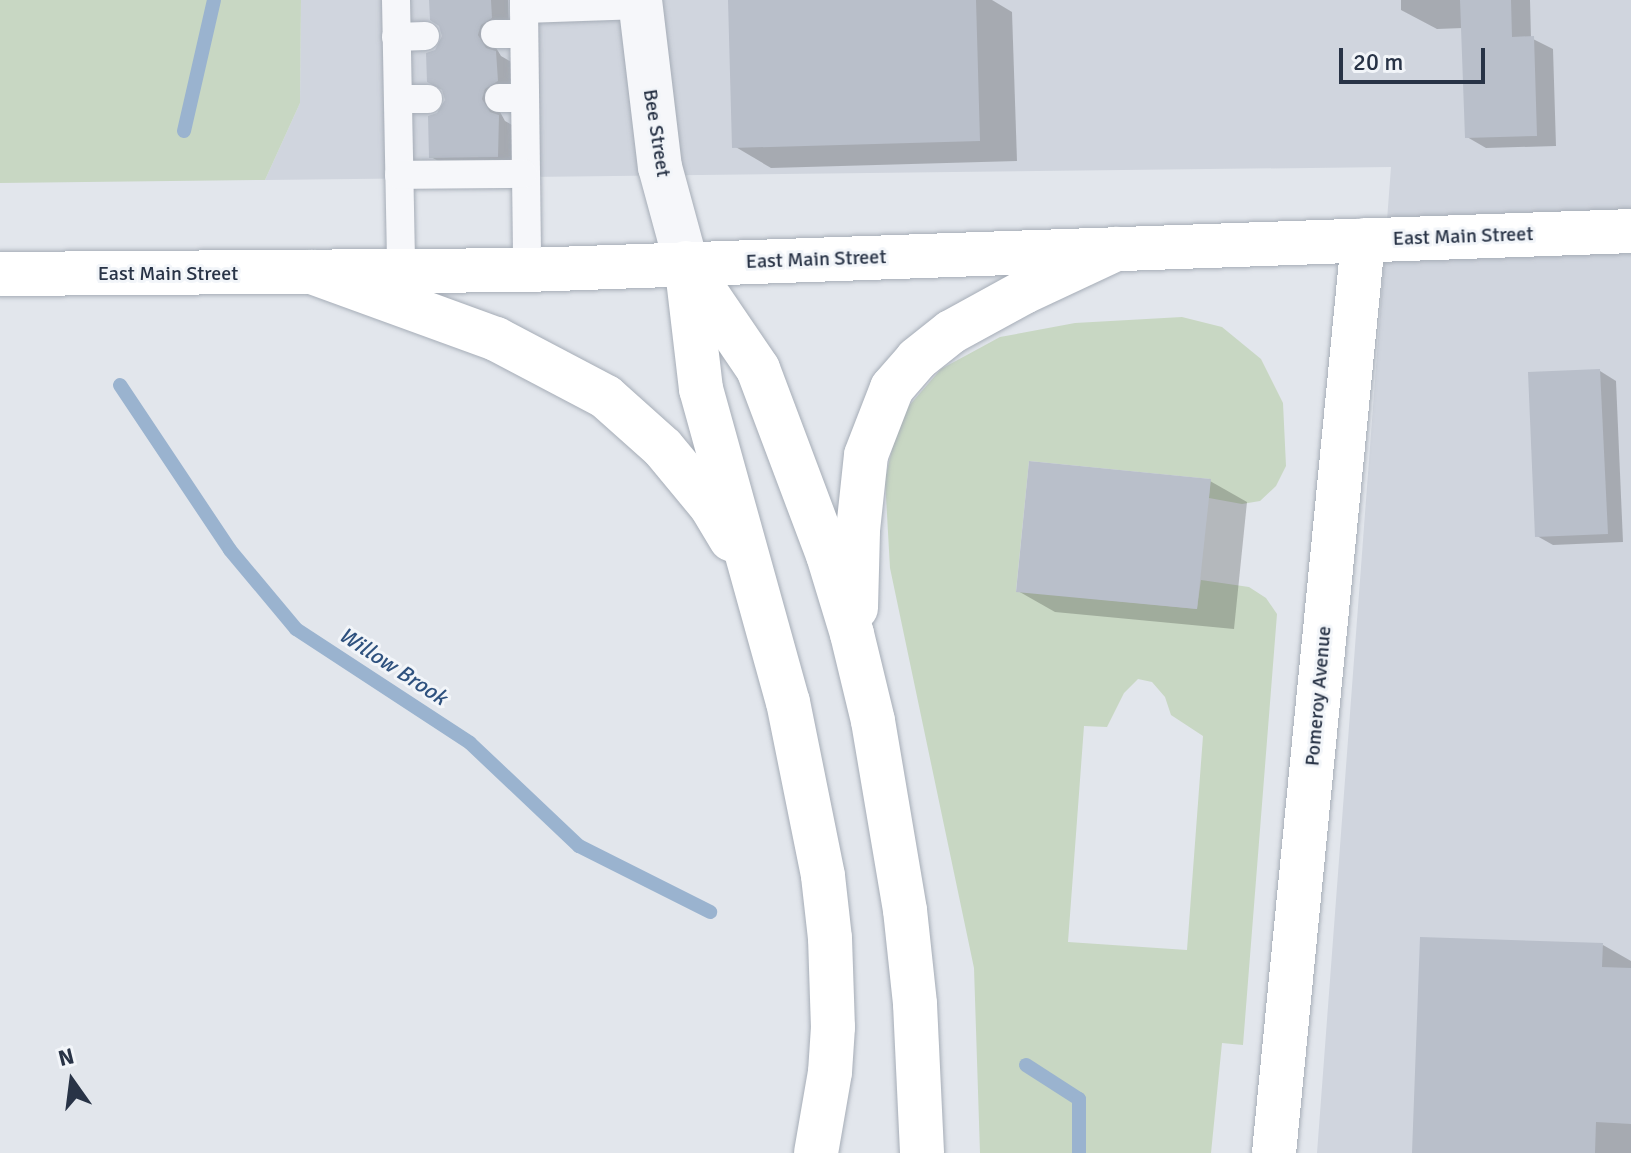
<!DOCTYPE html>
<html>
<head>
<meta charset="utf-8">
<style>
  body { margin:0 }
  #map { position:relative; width:1631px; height:1153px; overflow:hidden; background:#e2e6ec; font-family:Signika,sans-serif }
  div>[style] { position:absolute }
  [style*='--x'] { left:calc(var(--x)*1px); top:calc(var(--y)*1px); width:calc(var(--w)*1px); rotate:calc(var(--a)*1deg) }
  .built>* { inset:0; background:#d0d5de }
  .green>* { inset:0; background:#c8d7c3 }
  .shadow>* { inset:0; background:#0003 }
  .stream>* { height:14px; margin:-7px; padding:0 7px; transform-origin:7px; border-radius:7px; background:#9ab3cf }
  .building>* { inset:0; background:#b9bfca }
  .roads { filter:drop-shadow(0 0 2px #a6adb7) drop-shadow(0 0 2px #a6adb7) }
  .service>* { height:28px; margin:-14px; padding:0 14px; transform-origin:14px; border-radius:14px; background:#f6f7fa }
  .tertiary>* { height:44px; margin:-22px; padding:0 22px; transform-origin:22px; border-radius:22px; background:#f6f7fa }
  .secondary>* { height:44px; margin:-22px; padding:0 22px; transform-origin:22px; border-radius:22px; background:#fff }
  .primary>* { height:44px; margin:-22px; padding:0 22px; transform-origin:22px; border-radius:22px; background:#fff }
  .motorway>* { height:44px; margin:-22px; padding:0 22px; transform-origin:22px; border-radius:22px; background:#fff }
  span { translate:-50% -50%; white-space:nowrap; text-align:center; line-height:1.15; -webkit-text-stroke:6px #f2f5f9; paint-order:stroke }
  .street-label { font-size:20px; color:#283346 }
  .water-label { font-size:22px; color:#2e517e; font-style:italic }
  .north { position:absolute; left:32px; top:1041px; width:80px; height:80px; -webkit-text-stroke:6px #f2f5f9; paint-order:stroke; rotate:346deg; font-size:22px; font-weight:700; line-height:32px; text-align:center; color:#283346 }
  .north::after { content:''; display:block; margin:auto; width:28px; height:36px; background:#283346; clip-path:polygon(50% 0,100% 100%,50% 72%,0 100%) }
  .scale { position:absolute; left:1339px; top:48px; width:146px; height:36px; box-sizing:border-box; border:4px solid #283346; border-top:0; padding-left:10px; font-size:24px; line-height:28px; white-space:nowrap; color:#283346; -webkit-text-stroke:6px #f2f5f9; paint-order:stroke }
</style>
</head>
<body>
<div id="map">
  <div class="built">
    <i style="clip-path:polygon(301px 0,1631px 0,1631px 1153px,1317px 1153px,1391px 167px,265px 180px,300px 103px)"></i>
  </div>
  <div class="green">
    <i style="clip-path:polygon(0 0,301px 0,300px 103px,265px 180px,0 183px)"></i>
    <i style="clip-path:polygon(evenodd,1182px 317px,1222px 327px,1261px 359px,1283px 403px,1286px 466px,1276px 486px,1260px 501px,1242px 504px,1209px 498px,1210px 479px,1029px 461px,1016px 591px,1197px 609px,1201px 580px,1249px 587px,1266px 598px,1277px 614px,1243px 1045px,1222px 1043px,1211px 1153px,980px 1153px,974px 968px,890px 568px,885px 479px,900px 416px,941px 369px,1000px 337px,1075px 323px,1182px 317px,1138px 679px,1152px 682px,1165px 697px,1171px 715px,1203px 736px,1187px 950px,1068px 942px,1084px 726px,1107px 727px,1124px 693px,1138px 679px)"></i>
  </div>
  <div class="shadow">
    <i style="clip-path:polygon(431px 0,508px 0,509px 28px,495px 46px,501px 56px,513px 63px,515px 91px,499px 110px,505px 121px,516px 127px,515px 166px,449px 167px,431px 157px,447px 98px,436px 52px,444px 36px)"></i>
    <i style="clip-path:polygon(730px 0,992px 0,1012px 12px,1017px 161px,771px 168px,734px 146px)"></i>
    <i style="clip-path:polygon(1401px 0,1530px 0,1531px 38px,1553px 49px,1556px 146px,1486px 148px,1467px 137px,1463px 28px,1437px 29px,1401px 10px)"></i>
    <i style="clip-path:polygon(1600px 371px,1616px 381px,1623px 542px,1553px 545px,1537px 536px)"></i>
    <i style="clip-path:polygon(1210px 481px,1247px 502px,1234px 629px,1055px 612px,1018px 591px)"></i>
    <i style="clip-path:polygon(1603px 945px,1631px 961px,1631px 1153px,1414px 1153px)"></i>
  </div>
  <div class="stream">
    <i style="--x:184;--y:131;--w:134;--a:-77.1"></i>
    <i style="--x:120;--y:385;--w:198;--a:56.3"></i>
    <i style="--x:230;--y:550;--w:103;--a:50.1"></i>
    <i style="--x:296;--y:629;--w:208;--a:33.2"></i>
    <i style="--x:470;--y:743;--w:150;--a:43.4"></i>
    <i style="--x:579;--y:846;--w:147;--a:26.7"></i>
    <i style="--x:1026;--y:1065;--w:63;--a:32.7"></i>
    <i style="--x:1079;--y:1099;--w:54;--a:90"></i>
  </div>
  <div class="building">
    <i style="clip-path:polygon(429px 0,491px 0,492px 18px,481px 25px,478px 35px,486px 48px,496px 51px,498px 81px,485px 89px,482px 99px,490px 112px,499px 115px,498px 157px,429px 158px,428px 116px,437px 113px,445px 100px,442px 90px,427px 82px,426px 53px,435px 50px,442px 36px,439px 26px,430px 20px)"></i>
    <i style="clip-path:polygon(728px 0,976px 0,980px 141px,732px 148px)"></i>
    <i style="clip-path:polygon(1460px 0,1511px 0,1512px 37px,1534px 36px,1537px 136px,1465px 138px)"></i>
    <i style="clip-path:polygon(1600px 369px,1608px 534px,1535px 537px,1528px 372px)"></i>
    <i style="clip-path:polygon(1029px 461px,1211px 479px,1197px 609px,1016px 592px)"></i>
    <i style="clip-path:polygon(1420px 937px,1603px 943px,1602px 967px,1631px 968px,1631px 1124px,1596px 1122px,1595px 1153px,1412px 1153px)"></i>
  </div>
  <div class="roads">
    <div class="service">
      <i style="--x:396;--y:0;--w:272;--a:88.9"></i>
      <i style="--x:524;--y:0;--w:9;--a:90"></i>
      <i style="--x:524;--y:9;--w:117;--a:-2"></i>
      <i style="--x:524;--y:9;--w:261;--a:89.3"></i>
      <i style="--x:495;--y:34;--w:27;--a:0"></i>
      <i style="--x:396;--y:37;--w:29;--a:-2"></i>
      <i style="--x:499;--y:98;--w:24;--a:0"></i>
      <i style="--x:399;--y:99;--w:29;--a:0"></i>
      <i style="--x:399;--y:175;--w:124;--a:-0.5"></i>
    </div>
    <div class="tertiary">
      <i style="--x:640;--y:0;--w:168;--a:83.2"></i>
      <i style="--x:660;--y:167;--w:99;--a:74.8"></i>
    </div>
    <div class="secondary">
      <i style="--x:1274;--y:1153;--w:917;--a:-84.43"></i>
    </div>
    <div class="primary">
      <i style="--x:0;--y:274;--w:527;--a:-0.43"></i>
      <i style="--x:527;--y:270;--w:1105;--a:-2.02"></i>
    </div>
    <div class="motorway">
      <i style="--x:686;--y:263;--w:128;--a:55.8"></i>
      <i style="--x:758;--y:369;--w:199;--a:69.4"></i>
      <i style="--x:828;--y:555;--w:83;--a:73.1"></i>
      <i style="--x:852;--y:634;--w:89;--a:76.4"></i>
      <i style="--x:873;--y:721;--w:192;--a:80.4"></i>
      <i style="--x:905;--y:910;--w:95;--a:83.9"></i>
      <i style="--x:915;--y:1004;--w:149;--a:87.3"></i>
      <i style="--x:687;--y:270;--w:120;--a:83.3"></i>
      <i style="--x:701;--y:389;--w:325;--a:74.5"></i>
      <i style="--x:788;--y:702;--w:177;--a:78.6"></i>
      <i style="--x:823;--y:876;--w:62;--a:83.6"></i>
      <i style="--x:830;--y:938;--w:89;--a:88.1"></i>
      <i style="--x:833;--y:1027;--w:45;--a:93.8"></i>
      <i style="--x:830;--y:1072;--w:82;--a:99.8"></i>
      <i style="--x:312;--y:272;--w:196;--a:20"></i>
      <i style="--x:496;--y:339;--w:124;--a:27.8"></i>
      <i style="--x:606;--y:397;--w:76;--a:41.8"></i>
      <i style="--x:663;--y:448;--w:75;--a:50.4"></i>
      <i style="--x:711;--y:506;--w:39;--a:59"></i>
      <i style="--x:856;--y:608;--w:78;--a:-88.5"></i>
      <i style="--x:858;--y:530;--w:75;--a:-83.9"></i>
      <i style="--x:866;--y:455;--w:72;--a:-68.8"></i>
      <i style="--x:892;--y:388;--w:38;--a:-49"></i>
      <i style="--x:917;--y:359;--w:43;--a:-38.5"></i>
      <i style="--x:951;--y:332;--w:83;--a:-28.7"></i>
      <i style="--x:1024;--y:292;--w:102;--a:-25.1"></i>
    </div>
  </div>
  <div class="street-label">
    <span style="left:657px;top:133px;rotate:81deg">Bee Street</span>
    <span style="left:1463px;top:236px;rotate:-2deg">East Main Street</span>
    <span style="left:816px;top:259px;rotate:-2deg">East Main Street</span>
    <span style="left:168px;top:273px">East Main Street</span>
    <span style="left:1318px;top:696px;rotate:-85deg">Pomeroy Avenue</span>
  </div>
  <div class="water-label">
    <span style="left:393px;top:666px;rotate:33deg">Willow Brook</span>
  </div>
  <div class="north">N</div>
  <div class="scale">20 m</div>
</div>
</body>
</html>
